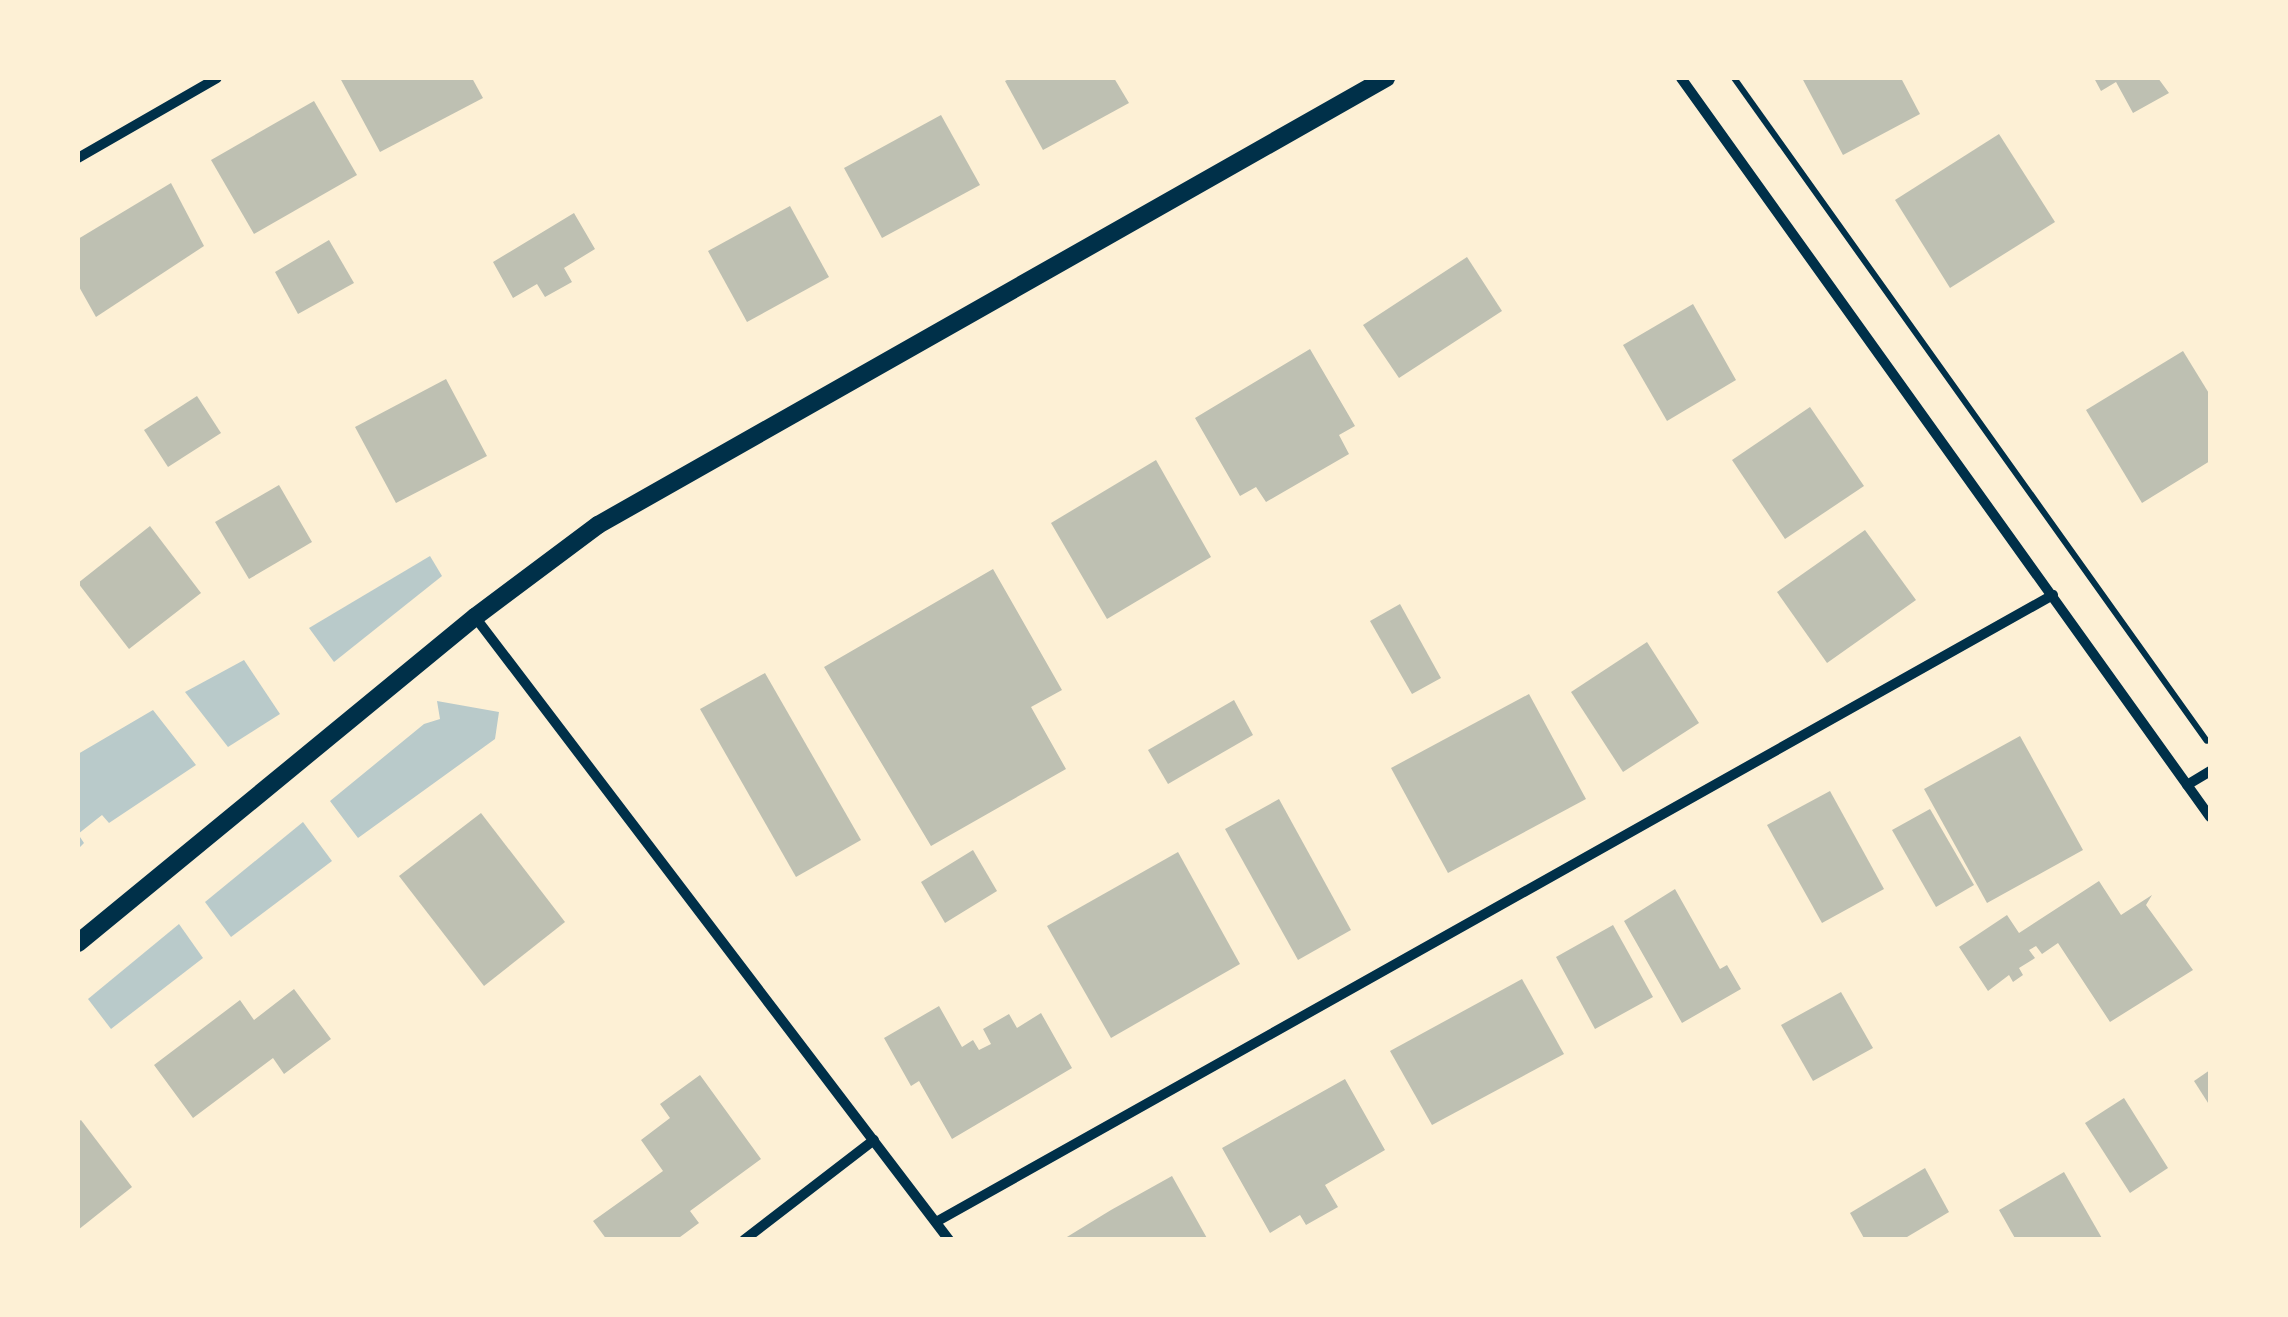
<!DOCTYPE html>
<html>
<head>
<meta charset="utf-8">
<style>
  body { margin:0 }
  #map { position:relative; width:2288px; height:1317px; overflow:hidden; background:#fdf0d5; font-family:"Alegreya Sans",sans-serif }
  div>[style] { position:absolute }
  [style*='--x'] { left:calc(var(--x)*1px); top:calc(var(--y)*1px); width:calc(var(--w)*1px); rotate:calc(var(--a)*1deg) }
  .green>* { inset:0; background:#b9caca }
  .building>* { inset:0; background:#bec0b2 }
  .path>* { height:6px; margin:-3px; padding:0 3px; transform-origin:3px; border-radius:3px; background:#003049 }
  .minor>* { height:10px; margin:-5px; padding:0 5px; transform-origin:5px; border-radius:5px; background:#003049 }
  .tertiary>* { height:18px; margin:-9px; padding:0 9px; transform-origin:9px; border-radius:9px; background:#003049 }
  span { translate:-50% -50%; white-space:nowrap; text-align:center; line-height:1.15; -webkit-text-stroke:8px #fdf0d5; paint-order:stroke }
  .frame { position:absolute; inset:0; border:80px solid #fdf0d5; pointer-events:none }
</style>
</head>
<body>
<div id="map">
  <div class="green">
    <i style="clip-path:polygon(430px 556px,442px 576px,334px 662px,309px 628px)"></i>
    <i style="clip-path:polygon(244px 660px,280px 714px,228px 747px,185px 692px)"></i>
    <i style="clip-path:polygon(437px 701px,499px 712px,495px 739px,358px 838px,330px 801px,424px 724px,440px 719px)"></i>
    <i style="clip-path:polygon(153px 710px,196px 765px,109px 823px,102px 815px,78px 834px,84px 843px,78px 849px,78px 754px)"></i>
    <i style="clip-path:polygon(303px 822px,332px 861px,231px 937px,205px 902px)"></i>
    <i style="clip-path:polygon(179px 924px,203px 958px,111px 1029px,88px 999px)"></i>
  </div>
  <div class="building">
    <i style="clip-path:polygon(340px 78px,472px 78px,483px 98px,380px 152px)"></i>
    <i style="clip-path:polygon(1011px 78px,1114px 78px,1129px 103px,1043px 150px,1005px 81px)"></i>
    <i style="clip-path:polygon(1802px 78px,1901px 78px,1920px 114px,1843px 155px)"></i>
    <i style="clip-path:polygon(2094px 78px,2158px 78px,2169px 93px,2133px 113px,2116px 82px,2101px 91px)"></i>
    <i style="clip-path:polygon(314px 101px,357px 175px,254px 234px,211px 160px)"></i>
    <i style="clip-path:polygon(941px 115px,980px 185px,882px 238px,844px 168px)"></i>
    <i style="clip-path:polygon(1999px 134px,2055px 222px,1950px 288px,1895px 200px)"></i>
    <i style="clip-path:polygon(171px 183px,204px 246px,96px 317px,78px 285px,78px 239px)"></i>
    <i style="clip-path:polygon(790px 206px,829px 277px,747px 322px,708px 251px)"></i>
    <i style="clip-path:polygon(574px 213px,595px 249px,564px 268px,572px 282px,545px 297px,537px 284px,513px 298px,493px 262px)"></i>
    <i style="clip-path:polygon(329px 240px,354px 283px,298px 314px,275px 272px)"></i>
    <i style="clip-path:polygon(1467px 257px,1502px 311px,1399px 378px,1363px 325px)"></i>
    <i style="clip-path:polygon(1693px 304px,1736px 380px,1667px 421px,1623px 345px)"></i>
    <i style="clip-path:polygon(1310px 349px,1355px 426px,1339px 435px,1349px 454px,1266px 502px,1256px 487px,1240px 496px,1195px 418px)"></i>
    <i style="clip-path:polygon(2183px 351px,2210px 395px,2210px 461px,2142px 503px,2086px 410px)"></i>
    <i style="clip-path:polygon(446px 379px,487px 456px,396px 503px,355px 427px)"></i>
    <i style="clip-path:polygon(197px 396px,221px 433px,168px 467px,144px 430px)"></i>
    <i style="clip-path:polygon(1810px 407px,1864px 486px,1785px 539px,1732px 460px)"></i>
    <i style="clip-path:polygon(1156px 460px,1211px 557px,1107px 619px,1051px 523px)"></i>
    <i style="clip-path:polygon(279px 485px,312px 542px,249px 579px,215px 522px)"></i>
    <i style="clip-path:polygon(150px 526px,201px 593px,129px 649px,78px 583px)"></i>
    <i style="clip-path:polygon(1865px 530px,1916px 600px,1827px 663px,1777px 592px)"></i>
    <i style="clip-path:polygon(993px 569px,1062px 690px,1031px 707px,1066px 769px,931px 846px,824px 667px)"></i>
    <i style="clip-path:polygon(1400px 604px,1441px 678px,1412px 694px,1370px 621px)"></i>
    <i style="clip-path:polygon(1647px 642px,1699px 723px,1623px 772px,1571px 692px)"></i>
    <i style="clip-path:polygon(765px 673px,861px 840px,796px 877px,700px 709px)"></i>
    <i style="clip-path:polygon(1529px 694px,1586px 799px,1448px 873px,1391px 768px)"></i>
    <i style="clip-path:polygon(1234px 700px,1253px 735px,1168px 784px,1148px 750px)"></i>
    <i style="clip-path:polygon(2020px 736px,2083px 850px,1987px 903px,1924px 789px)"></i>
    <i style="clip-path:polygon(1830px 791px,1884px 889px,1822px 923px,1767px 825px)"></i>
    <i style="clip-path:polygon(1279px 799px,1351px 930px,1298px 960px,1225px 829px)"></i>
    <i style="clip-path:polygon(1930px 809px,1974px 885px,1936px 907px,1892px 830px)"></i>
    <i style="clip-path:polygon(481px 813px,565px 922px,484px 986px,399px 876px)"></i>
    <i style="clip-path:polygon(973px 850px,997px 891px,945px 923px,921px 882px)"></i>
    <i style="clip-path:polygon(1178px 852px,1240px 964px,1111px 1038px,1047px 926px)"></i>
    <i style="clip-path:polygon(2099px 881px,2121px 915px,2152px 895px,2146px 905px,2193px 970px,2110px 1022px,2058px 943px,2042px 954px,2036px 946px,2029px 950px,2035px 958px,2019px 968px,2023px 975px,2013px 982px,2009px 975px,1988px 991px,1959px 947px,2007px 915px,2019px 933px)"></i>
    <i style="clip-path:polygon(1675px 889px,1720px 969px,1727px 965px,1741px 989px,1682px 1023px,1624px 921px)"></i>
    <i style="clip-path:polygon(1613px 925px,1653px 997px,1595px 1029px,1556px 957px)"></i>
    <i style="clip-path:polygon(1522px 979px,1564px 1054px,1432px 1125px,1390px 1051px)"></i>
    <i style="clip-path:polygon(294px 989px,331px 1039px,284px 1074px,273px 1058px,193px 1118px,154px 1065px,240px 1000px,254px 1020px)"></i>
    <i style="clip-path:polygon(1841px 992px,1873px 1048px,1813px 1081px,1781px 1025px)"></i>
    <i style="clip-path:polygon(939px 1006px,962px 1047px,973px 1040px,979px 1050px,991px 1044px,983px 1029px,1009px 1014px,1017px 1028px,1041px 1013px,1072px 1068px,952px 1139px,919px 1081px,911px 1086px,884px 1038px)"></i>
    <i style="clip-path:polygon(2210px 1070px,2210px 1106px,2194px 1081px)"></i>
    <i style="clip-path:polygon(700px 1075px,761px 1159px,690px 1211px,699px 1223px,676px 1240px,607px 1240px,593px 1221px,663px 1171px,641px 1140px,670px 1118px,660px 1104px)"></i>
    <i style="clip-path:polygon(1345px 1079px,1385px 1150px,1325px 1185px,1338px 1207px,1306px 1225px,1300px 1215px,1270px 1233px,1222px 1148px)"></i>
    <i style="clip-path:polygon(2124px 1098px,2168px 1168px,2130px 1193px,2085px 1123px)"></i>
    <i style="clip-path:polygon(81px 1120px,132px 1187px,78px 1230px,78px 1122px)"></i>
    <i style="clip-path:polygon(1925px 1168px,1949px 1212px,1902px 1240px,1865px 1240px,1850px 1213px)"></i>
    <i style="clip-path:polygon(2064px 1172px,2103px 1240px,2016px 1240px,1999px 1210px)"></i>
    <i style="clip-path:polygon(1172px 1176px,1208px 1240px,1062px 1240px,1111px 1210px)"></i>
  </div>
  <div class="path">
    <i style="--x:1734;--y:78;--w:814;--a:54.5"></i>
  </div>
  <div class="minor">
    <i style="--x:1681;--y:78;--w:909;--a:54.4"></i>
    <i style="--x:78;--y:158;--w:160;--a:-29.9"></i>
    <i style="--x:475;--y:617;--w:783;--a:52.73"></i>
    <i style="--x:2187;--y:785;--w:27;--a:-31"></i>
    <i style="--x:936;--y:1222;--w:1281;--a:-29.31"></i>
    <i style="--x:744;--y:1240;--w:164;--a:-37.6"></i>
  </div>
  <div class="tertiary">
    <i style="--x:78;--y:943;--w:514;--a:-39.39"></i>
    <i style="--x:475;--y:617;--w:154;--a:-36.8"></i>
    <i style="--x:598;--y:525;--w:906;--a:-29.56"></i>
  </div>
  <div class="frame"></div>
</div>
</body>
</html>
